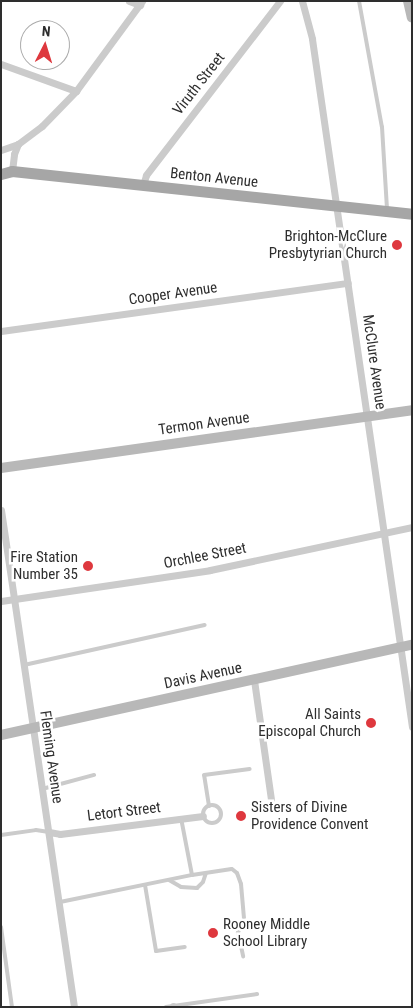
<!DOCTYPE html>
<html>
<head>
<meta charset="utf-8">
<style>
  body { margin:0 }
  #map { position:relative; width:413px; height:1008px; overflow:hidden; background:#fff; font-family:"Roboto Condensed",sans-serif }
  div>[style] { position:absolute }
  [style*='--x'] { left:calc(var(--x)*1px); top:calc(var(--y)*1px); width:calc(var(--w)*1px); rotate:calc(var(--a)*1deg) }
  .lane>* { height:4px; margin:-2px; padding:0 2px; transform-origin:2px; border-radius:2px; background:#cbcbcb }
  .lane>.ring { margin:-2px; padding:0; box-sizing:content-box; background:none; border:4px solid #cbcbcb; border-radius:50% }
  .street>* { height:7px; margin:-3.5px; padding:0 3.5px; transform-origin:3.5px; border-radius:3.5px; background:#cbcbcb }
  .secondary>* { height:10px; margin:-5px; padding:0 5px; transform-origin:5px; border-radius:5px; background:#b8b8b8 }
  .primary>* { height:11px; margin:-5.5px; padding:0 5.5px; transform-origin:5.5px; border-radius:5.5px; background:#a6a6a6 }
  .dots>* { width:14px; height:14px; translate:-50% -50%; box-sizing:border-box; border:2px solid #fff; border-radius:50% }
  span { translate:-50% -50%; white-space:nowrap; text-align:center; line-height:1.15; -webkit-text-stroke:5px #fff; paint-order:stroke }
  .street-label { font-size:15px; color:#2e2e2e }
  .poi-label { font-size:15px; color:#2e2e2e }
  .right { translate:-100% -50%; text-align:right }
  .left { translate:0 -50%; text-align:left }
  .frame { position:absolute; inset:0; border:2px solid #2e2e2e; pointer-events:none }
  .north { position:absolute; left:20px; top:20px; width:50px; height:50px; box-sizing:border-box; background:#fff; border:1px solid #ababab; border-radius:50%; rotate:5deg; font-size:14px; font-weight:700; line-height:20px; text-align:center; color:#2e2e2e }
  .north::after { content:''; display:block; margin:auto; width:18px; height:22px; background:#de383e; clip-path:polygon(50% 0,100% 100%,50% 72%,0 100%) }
</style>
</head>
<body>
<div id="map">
  <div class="lane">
    <i style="--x:359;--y:1;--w:128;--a:79.7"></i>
    <i style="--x:382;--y:127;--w:82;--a:86.5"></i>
    <i style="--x:24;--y:665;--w:185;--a:-12.5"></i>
    <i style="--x:42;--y:789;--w:54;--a:-15.1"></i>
    <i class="ring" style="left:203px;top:805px;width:14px;height:14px"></i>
    <i style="--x:209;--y:806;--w:31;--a:-99"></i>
    <i style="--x:204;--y:775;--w:46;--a:-7.4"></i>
    <i style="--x:1;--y:835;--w:35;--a:-8"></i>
    <i style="--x:36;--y:830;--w:13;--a:9"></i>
    <i style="--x:192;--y:875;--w:40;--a:-8.5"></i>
    <i style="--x:232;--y:869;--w:6;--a:39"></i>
    <i style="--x:237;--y:873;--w:12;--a:70"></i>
    <i style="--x:241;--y:884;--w:38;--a:85"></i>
    <i style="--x:244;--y:922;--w:12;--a:121"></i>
    <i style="--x:238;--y:932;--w:25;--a:78"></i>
    <i style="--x:169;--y:880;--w:14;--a:30"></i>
    <i style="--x:181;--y:887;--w:16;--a:4"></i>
    <i style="--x:197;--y:888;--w:8;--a:-45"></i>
    <i style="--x:203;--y:882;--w:9;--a:-72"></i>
    <i style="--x:145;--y:885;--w:67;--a:80.5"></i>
    <i style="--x:156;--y:951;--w:29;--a:-8"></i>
    <i style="--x:60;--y:902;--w:135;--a:-11.6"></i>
    <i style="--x:192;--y:875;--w:58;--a:-100.9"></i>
    <i style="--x:1;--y:927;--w:81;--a:82.2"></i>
    <i style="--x:166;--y:1007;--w:92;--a:-8.1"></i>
  </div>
  <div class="street">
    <i style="--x:129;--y:1;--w:12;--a:20"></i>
    <i style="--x:302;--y:1;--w:39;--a:75"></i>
    <i style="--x:312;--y:39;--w:695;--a:81.73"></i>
    <i style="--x:1;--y:64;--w:80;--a:19.8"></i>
    <i style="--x:1;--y:150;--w:18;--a:-19"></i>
    <i style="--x:18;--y:144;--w:30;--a:-37"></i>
    <i style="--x:42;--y:126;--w:49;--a:-45.8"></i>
    <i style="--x:76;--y:91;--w:112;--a:-53.7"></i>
    <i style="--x:12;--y:171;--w:17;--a:-83"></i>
    <i style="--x:14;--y:154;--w:11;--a:-68"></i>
    <i style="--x:143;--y:185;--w:10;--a:-73"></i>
    <i style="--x:146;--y:175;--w:220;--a:-52.4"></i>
    <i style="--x:1;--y:331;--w:350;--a:-7.9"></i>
    <i style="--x:1;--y:510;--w:502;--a:81.64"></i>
    <i style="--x:1;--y:601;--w:211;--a:-8.4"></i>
    <i style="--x:210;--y:570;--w:207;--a:-12"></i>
    <i style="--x:254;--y:680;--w:120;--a:81.9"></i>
    <i style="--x:49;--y:832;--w:11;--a:10"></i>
    <i style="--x:60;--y:834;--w:144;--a:-7.2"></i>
    <i style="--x:173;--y:1006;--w:1;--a:90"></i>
  </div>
  <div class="secondary">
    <i style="--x:408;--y:1;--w:17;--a:77"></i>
    <i style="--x:1;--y:468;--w:415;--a:-8"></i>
    <i style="--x:1;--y:735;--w:421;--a:-12.4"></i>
  </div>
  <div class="primary">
    <i style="--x:1;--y:174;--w:11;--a:-15"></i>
    <i style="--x:12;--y:171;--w:402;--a:6.1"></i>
  </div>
  <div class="dots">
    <i style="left:397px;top:245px;background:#de383e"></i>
    <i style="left:88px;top:566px;background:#de383e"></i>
    <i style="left:371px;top:723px;background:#de383e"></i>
    <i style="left:241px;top:816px;background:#de383e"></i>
    <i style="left:213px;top:933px;background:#de383e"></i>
  </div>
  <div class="street-label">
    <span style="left:199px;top:84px;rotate:-52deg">Viruth Street</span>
    <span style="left:214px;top:178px;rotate:6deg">Benton Avenue</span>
    <span style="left:173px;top:294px;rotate:-8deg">Cooper Avenue</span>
    <span style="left:374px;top:362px;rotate:82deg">McClure Avenue</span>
    <span style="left:204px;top:424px;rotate:-8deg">Termon Avenue</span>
    <span style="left:205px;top:556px;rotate:-11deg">Orchlee Street</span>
    <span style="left:203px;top:676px;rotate:-12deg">Davis Avenue</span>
    <span style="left:51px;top:757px;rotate:82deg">Fleming Avenue</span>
    <span style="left:124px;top:812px;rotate:-7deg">Letort Street</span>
  </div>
  <div class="poi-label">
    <span class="right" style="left:387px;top:245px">Brighton-McClure<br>Presbytyrian Church</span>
    <span class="right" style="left:78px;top:566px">Fire Station<br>Number 35</span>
    <span class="right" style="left:361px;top:723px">All Saints<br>Episcopal Church</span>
    <span class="left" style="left:251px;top:816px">Sisters of Divine<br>Providence Convent</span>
    <span class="left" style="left:223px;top:933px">Rooney Middle<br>School Library</span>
  </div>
  <div class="frame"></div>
  <div class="north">N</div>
</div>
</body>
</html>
